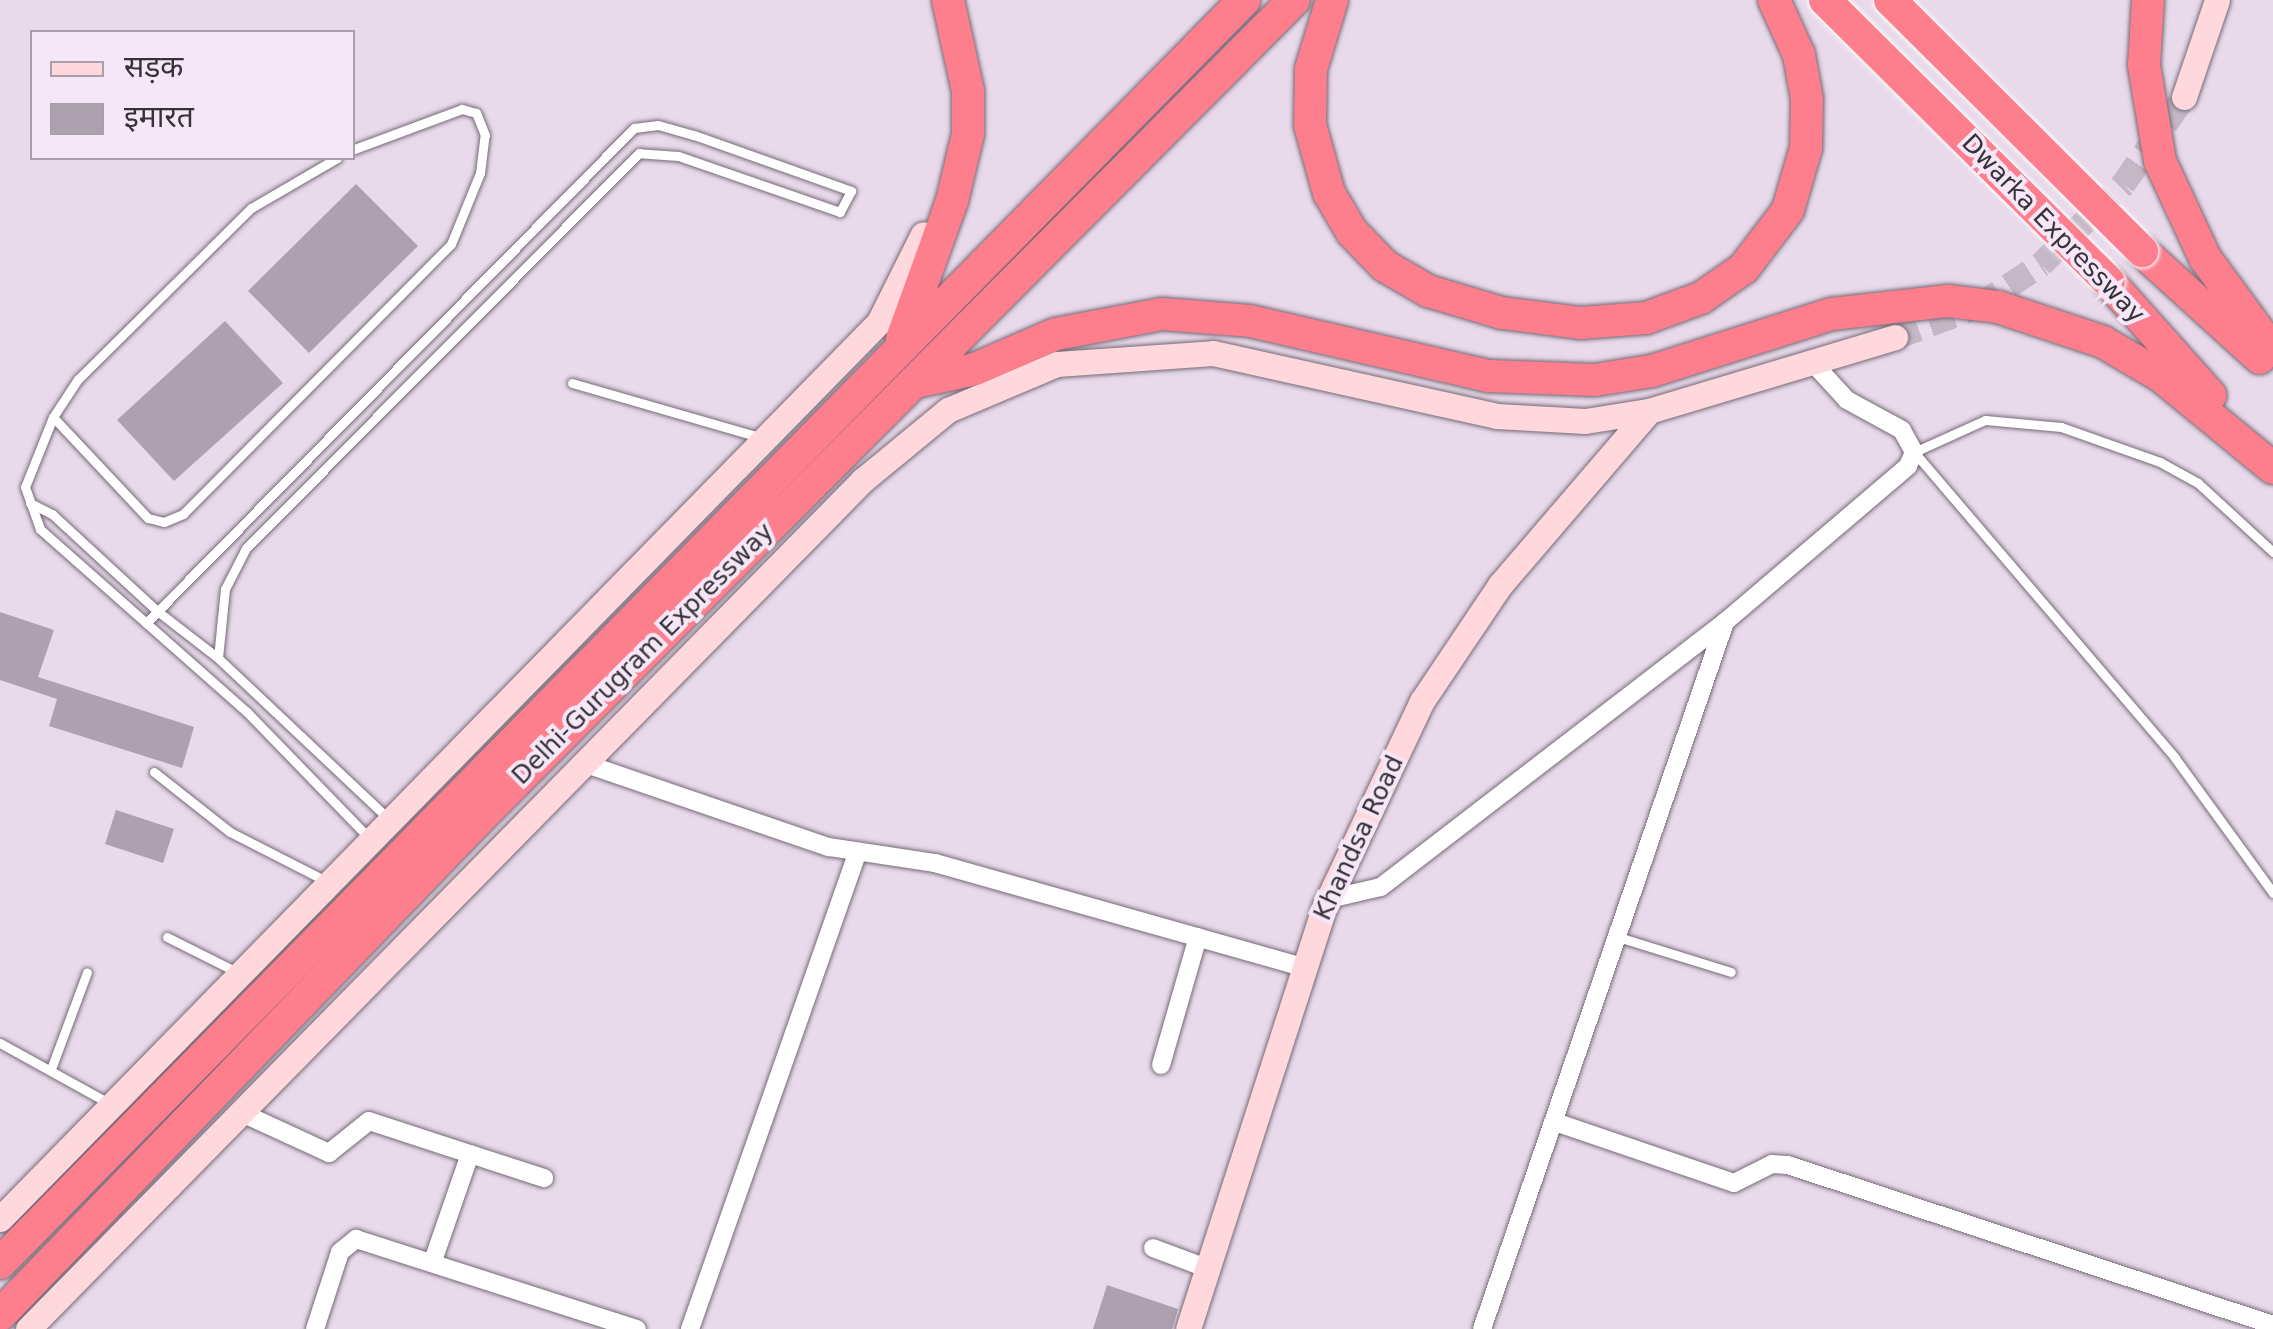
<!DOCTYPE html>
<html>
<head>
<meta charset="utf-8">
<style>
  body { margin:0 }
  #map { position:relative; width:2273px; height:1329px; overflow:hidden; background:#e8daea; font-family:"DejaVu Sans","Noto Sans Devanagari",sans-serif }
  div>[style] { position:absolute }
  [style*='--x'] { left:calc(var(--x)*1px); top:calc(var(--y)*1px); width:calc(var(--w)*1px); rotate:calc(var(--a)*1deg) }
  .building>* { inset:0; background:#ada0af }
  .secondary-tunnel>* { height:25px; margin-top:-12.5px; transform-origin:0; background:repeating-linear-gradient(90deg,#c5b8c6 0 25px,transparent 0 37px) }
  .roads { filter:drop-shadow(0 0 2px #766a77) drop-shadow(0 0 2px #766a77) }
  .lane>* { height:9px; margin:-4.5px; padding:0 4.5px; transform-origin:4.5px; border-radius:4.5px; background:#fff }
  .street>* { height:18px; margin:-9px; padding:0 9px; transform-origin:9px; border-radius:9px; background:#fff }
  .secondary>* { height:25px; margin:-12.5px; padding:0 12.5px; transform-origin:12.5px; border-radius:12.5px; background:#fed8dc }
  .highway>* { height:32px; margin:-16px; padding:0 16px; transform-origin:16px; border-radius:16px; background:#fd7e8c }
  .bridges { filter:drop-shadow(0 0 2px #fff) drop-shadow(0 0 2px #fff) }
  .highway-bridge>* { height:32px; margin:-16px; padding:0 16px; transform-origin:16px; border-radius:16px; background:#fd7e8c }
  span { translate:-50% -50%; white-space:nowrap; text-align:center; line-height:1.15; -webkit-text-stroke:8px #f5e7f7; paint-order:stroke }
  .street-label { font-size:25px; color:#373238 }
  .legend { position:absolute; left:30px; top:30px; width:325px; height:130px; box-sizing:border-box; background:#f5e7f7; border:2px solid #a99fab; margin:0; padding:12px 18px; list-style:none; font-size:30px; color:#373238 }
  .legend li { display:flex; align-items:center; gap:20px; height:50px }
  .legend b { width:50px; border:2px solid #a99fab }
</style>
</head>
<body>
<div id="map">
  <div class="building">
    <i style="clip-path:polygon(356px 184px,418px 246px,309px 353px,248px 291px)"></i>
    <i style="clip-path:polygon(225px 321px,283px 383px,174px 481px,117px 420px)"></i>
    <i style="clip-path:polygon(0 612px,54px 630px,38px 677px,194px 727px,182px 768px,49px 726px,57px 699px,0 680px)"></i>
    <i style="clip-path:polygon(116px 810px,174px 829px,163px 863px,105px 844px)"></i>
    <i style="clip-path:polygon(1107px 1285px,1178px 1309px,1172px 1329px,1093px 1329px)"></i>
  </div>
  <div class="secondary-tunnel">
    <i style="--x:1895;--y:337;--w:89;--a:-20.5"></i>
    <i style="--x:1978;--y:306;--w:76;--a:-33.7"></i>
    <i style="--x:2041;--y:264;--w:115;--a:-44.3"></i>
    <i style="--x:2123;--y:184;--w:106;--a:-55"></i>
  </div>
  <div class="roads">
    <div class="lane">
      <i style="--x:337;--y:158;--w:99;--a:149.8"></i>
      <i style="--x:251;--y:208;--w:243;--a:135.3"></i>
      <i style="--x:78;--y:379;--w:45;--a:123.3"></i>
      <i style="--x:53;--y:417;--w:75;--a:111.8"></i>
      <i style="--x:25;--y:487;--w:45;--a:70.3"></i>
      <i style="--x:40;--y:529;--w:276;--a:41.5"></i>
      <i style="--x:247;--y:712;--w:177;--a:45.9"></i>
      <i style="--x:572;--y:383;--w:198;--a:16.1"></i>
      <i style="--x:53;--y:417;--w:139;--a:46.8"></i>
      <i style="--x:148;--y:518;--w:16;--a:14"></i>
      <i style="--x:164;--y:522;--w:21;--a:-23"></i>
      <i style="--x:183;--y:514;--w:380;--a:-45.2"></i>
      <i style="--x:451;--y:244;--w:77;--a:-67.8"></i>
      <i style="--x:480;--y:173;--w:38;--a:-83"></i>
      <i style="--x:485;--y:135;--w:24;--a:-112"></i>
      <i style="--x:476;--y:113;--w:15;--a:-164"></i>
      <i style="--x:462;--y:109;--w:117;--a:159.6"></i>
      <i style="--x:30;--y:503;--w:25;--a:27"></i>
      <i style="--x:52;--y:514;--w:142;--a:42.7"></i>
      <i style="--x:156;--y:610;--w:78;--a:37.7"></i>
      <i style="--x:2273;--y:552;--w:102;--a:-137.4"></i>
      <i style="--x:2198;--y:483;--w:43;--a:-151.1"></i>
      <i style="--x:2160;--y:462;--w:105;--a:-160.5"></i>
      <i style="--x:2061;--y:427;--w:76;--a:-174.7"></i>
      <i style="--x:1985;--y:420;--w:78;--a:155.7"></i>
      <i style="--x:1914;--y:452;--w:402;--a:49.5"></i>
      <i style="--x:2175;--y:758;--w:167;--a:54"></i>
      <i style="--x:146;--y:623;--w:695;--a:-45.41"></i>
      <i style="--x:634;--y:128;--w:24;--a:-7"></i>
      <i style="--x:658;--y:125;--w:37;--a:16"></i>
      <i style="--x:694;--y:135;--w:167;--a:19.6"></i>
      <i style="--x:851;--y:191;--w:24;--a:118"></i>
      <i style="--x:840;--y:212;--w:171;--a:-160.9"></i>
      <i style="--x:678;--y:156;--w:39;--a:-176"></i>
      <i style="--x:639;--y:153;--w:557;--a:134.85"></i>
      <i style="--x:246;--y:548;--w:46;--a:117.1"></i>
      <i style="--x:225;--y:589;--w:69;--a:95.8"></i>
      <i style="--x:218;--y:658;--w:235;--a:43.3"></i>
      <i style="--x:154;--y:772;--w:97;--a:38.3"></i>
      <i style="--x:230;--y:832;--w:110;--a:27"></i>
      <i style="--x:167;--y:937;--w:78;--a:26.6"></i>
      <i style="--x:1618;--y:937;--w:118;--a:17.2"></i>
      <i style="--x:0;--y:1043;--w:122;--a:28.9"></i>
      <i style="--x:51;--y:1069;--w:103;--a:-69.6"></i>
    </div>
    <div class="street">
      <i style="--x:586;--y:764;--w:257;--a:18.9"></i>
      <i style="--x:829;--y:847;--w:107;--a:8.6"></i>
      <i style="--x:935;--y:863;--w:382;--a:15.8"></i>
      <i style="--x:1329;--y:899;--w:53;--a:-13"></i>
      <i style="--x:1381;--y:887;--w:434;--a:-37.6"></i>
      <i style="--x:1725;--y:622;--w:240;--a:-40.4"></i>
      <i style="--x:1908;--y:466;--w:15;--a:-67"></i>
      <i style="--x:1914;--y:452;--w:25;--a:-119"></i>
      <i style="--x:1902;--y:430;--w:63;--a:-151.4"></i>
      <i style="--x:1847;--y:400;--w:52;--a:-132.6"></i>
      <i style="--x:1161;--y:1065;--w:133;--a:-73.9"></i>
      <i style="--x:242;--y:1113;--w:96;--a:24.7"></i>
      <i style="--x:329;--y:1153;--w:51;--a:-38.7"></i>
      <i style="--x:369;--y:1121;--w:106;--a:18.1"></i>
      <i style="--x:470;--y:1154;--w:113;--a:109.1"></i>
      <i style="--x:1555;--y:1122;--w:189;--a:18.8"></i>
      <i style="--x:1734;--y:1183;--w:42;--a:-26.6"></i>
      <i style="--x:1772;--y:1164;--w:16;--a:4"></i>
      <i style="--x:1788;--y:1165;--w:511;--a:18.26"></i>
      <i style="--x:470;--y:1154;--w:78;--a:18"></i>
      <i style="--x:1153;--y:1248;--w:60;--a:20.6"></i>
      <i style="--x:315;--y:1329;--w:81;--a:-72"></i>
      <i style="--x:340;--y:1252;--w:21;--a:-39"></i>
      <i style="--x:356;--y:1239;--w:295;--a:17.8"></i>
      <i style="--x:690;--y:1329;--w:504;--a:-70.63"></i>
      <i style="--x:1482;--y:1329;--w:748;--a:-71.03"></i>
    </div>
    <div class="secondary">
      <i style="--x:2184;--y:97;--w:102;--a:-71.2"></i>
      <i style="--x:0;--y:1219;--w:1256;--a:-45.58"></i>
      <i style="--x:879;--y:322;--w:98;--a:-63.4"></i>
      <i style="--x:28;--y:1329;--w:1191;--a:-45.48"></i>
      <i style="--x:863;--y:480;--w:110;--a:-39.5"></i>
      <i style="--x:948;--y:410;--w:118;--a:-22.9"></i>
      <i style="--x:1057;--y:364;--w:156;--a:-4"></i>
      <i style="--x:1213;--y:353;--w:291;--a:12.5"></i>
      <i style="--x:1497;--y:416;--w:88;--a:3.3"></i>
      <i style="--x:1585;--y:421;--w:65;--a:-8.9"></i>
      <i style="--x:1649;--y:411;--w:257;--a:-16.7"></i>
      <i style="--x:1188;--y:1329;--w:445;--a:-72.1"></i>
      <i style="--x:1325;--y:906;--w:227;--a:-64.7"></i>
      <i style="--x:1422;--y:701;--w:140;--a:-56.1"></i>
      <i style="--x:1500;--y:585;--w:229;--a:-49.4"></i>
    </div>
    <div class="highway">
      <i style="--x:1332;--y:0;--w:72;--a:106.9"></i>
      <i style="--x:1311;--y:69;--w:56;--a:91"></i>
      <i style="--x:1310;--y:125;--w:71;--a:74.4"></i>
      <i style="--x:1329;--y:193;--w:45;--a:59.5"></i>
      <i style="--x:1352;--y:232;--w:47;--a:45.9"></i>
      <i style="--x:1385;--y:266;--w:50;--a:30.2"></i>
      <i style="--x:1428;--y:291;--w:77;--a:16.6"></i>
      <i style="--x:1502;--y:313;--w:80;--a:7.2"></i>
      <i style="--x:1581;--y:323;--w:65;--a:-4.4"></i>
      <i style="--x:1646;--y:318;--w:59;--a:-20"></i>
      <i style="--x:1701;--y:298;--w:52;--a:-34.9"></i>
      <i style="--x:1744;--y:268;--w:73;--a:-52.8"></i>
      <i style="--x:1788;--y:210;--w:65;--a:-73.8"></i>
      <i style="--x:1806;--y:148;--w:49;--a:-88.8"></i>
      <i style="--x:1807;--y:99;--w:45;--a:-100.3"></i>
      <i style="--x:1799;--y:55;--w:60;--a:-114.4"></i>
      <i style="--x:2148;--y:0;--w:65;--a:93.5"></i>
      <i style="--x:2144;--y:65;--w:97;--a:80.5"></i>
      <i style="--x:2160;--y:161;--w:107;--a:65.1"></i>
      <i style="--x:2205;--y:258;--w:115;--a:53.8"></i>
      <i style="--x:2142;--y:251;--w:159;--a:42.2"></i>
      <i style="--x:2109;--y:282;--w:152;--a:48.2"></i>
      <i style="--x:902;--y:339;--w:147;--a:-70.1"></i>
      <i style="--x:952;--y:201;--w:69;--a:-76.6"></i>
      <i style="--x:968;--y:134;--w:43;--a:-90"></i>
      <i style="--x:968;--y:91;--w:93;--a:-102.4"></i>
      <i style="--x:915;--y:382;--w:61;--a:-12.2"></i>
      <i style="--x:975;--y:369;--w:88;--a:-23.4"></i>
      <i style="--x:1056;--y:334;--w:108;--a:-10.7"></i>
      <i style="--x:1162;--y:314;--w:88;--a:4.5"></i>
      <i style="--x:1250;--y:321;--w:245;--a:13"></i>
      <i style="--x:1489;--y:376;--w:106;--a:2.2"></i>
      <i style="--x:1595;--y:380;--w:58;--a:-9"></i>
      <i style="--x:1652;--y:371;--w:189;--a:-17.6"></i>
      <i style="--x:1832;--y:314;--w:117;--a:-6.4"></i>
      <i style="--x:1948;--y:301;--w:50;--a:6.8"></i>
      <i style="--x:1998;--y:307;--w:111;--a:18.4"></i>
      <i style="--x:2103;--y:342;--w:67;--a:30.4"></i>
      <i style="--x:2161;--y:376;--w:145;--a:39.4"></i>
      <i style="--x:0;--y:1263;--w:1773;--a:-45.43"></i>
      <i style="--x:0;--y:1315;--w:690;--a:-46"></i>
      <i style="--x:479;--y:819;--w:1155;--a:-45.14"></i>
    </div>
  </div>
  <div class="bridges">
    <div class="highway-bridge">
      <i style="--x:1825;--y:0;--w:400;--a:44.8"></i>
      <i style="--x:1890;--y:0;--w:356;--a:44.9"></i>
    </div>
  </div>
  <div class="street-label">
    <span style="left:2053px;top:229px;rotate:46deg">Dwarka Expressway</span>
    <span style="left:643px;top:654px;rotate:-45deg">Delhi-Gurugram Expressway</span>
    <span style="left:1359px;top:838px;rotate:-65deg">Khandsa Road</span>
  </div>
  <ul class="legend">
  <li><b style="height:12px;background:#fed8dc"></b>सड़क</li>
  <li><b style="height:28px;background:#ada0af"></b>इमारत</li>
  </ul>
</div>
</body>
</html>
